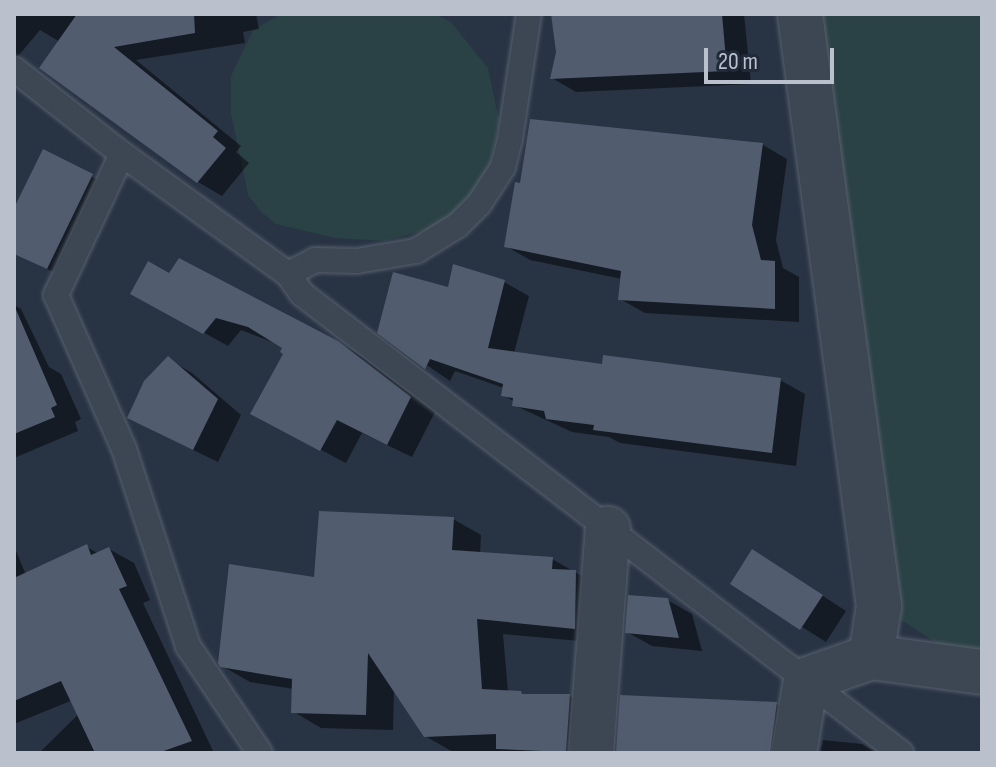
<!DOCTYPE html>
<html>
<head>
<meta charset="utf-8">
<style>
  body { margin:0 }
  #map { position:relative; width:996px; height:767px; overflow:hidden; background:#283344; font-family:"Sofia Sans Condensed",sans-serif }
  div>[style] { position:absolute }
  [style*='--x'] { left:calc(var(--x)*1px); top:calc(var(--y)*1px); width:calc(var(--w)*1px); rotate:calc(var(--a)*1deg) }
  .green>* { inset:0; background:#2a4145 }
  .shadow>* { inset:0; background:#0007 }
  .building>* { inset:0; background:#515c6f }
  .roads { filter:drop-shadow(0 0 2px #58616e) drop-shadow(0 0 2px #58616e) }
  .service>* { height:24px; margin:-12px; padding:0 12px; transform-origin:12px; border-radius:12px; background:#3d4653 }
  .minor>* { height:44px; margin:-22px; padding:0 22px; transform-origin:22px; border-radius:22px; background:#3d4653 }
  .tertiary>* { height:44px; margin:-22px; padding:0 22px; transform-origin:22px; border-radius:22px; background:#3d4653 }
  span { translate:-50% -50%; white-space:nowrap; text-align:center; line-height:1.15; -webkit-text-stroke:7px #212a39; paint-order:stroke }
  .frame { position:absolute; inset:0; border:16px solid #bac1cd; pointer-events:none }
  .scale { position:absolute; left:704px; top:48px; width:130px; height:36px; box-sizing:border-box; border:4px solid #bac1cd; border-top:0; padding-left:10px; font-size:24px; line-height:28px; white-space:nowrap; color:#bac1cd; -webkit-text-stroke:6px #212a39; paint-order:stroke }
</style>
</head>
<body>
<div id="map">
  <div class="green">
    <i style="clip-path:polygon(281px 14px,435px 14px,451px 22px,488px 68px,499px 121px,488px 174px,446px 225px,384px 241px,334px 238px,276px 224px,261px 212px,248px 195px,231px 114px,231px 76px,253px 30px)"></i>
    <i style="clip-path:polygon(800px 14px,982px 14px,982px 672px,879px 606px)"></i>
  </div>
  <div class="shadow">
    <i style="clip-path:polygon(14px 14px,256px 14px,259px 29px,243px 32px,245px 43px,136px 60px,241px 146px,236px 152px,249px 163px,222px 196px,198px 182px,42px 67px,60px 42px,40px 30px,14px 61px)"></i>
    <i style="clip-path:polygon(553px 14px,744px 14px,751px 84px,576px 92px,552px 78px,558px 52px)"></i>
    <i style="clip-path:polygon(763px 145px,787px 159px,776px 240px,783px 268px,799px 277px,799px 322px,645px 313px,620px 299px,622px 279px,530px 260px,506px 246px)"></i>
    <i style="clip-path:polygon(44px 152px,117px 190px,72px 281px,14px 253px,14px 215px)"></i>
    <i style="clip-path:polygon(170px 275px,337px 342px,363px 357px,435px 412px,412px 457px,362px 433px,346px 463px,277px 427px,285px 347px,241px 330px,228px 346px,133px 293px)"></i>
    <i style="clip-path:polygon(504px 282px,529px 296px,514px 353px,604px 366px,780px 380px,805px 394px,796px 466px,620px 443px,609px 437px,572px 432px,514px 405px,515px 402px,503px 395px,504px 388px,455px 371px,450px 381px,379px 332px,449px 290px)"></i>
    <i style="clip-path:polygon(14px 305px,21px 309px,49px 367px,61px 374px,81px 419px,75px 422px,78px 431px,14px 458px)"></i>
    <i style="clip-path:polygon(168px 359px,192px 373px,241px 415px,218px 462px,154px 431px)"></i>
    <i style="clip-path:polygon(453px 519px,481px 535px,480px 554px,552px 559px,603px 588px,602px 643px,503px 634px,508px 692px,527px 696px,570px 696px,597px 712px,594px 753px,453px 752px,425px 736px,394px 689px,393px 730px,321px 728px,294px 712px,294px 689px,250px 682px,222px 666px,316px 579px)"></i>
    <i style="clip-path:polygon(14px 546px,26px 575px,87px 547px,99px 554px,109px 549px,134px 563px,150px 600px,143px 603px,214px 753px,39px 753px,107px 686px,14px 724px)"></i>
    <i style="clip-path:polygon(777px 566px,846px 611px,826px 642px,732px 583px)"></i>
    <i style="clip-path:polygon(667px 600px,692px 614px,702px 651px,652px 646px,627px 632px)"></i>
    <i style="clip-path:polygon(776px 704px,800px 718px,794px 753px,621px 753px)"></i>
    <i style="clip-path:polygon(823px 740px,862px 744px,877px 753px,820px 753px)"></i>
  </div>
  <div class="building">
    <i style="clip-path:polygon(77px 14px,194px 14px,195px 33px,114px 47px,218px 131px,213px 137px,226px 148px,197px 183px,39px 68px)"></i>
    <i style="clip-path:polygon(551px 14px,722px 14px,727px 71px,550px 79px,556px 52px)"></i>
    <i style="clip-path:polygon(530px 119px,763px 143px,752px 225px,761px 260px,775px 261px,775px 309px,618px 300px,621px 271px,504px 247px,515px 182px,520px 183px)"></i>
    <i style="clip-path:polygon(43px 149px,93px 174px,47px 269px,14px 254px,14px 208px)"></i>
    <i style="clip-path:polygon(179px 258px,338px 341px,411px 397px,387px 445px,337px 420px,320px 451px,250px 414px,283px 354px,280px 352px,282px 348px,248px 327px,216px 318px,203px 334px,130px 294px,148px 261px,169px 273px)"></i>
    <i style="clip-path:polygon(453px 264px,505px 280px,488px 348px,602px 364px,603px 355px,781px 378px,772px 453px,593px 430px,594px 425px,546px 419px,544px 411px,512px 406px,513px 398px,501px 396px,503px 384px,430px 359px,425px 369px,377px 333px,393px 272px,448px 287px)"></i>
    <i style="clip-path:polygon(14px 305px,57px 405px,51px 408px,55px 417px,14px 434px)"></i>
    <i style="clip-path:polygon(168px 356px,218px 399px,193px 450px,127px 418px,144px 381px)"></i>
    <i style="clip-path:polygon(319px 511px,454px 517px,452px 550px,553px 557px,552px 569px,576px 570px,575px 629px,477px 619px,482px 689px,521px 691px,522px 694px,570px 694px,566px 752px,496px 749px,496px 734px,424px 737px,368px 653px,366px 715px,291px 713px,292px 679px,220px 667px,218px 663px,229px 564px,314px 577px)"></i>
    <i style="clip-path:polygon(87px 544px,91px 555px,109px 547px,127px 586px,119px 589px,192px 741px,158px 753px,95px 753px,61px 681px,14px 701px,14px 578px)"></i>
    <i style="clip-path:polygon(752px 549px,823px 595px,800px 630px,730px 584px)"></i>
    <i style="clip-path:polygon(628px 595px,668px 598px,679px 638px,625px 633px)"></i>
    <i style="clip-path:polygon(620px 695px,777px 702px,770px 753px,616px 753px)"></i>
  </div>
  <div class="roads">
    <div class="service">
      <i style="--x:14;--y:69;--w:137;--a:38.2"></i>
      <i style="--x:122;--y:154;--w:205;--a:35.9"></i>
      <i style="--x:288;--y:274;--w:24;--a:55"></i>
      <i style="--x:302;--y:294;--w:755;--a:37.46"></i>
      <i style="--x:122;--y:154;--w:156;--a:115.1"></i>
      <i style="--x:56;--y:295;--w:168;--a:66.2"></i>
      <i style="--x:124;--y:449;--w:207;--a:72"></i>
      <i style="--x:188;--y:646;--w:129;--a:56.1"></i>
      <i style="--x:288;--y:274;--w:30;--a:-27"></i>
      <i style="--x:315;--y:260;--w:42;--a:1.4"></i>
      <i style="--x:357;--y:261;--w:60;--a:-9.6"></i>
      <i style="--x:416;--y:251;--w:49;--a:-31.8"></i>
      <i style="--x:458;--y:225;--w:30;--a:-45"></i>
      <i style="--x:479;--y:204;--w:44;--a:-57"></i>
      <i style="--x:503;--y:167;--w:29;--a:-76"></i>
      <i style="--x:510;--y:139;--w:126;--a:-81.4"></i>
    </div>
    <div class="minor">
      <i style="--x:591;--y:753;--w:225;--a:-85.7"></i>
      <i style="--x:794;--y:753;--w:74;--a:-80.7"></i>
      <i style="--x:806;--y:680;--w:69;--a:-19.5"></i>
      <i style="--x:871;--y:657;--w:112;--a:7.7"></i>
    </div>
    <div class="tertiary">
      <i style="--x:800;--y:14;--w:597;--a:82.4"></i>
      <i style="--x:879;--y:606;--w:52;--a:98.9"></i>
    </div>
  </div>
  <div class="frame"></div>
  <div class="scale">20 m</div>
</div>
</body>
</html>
